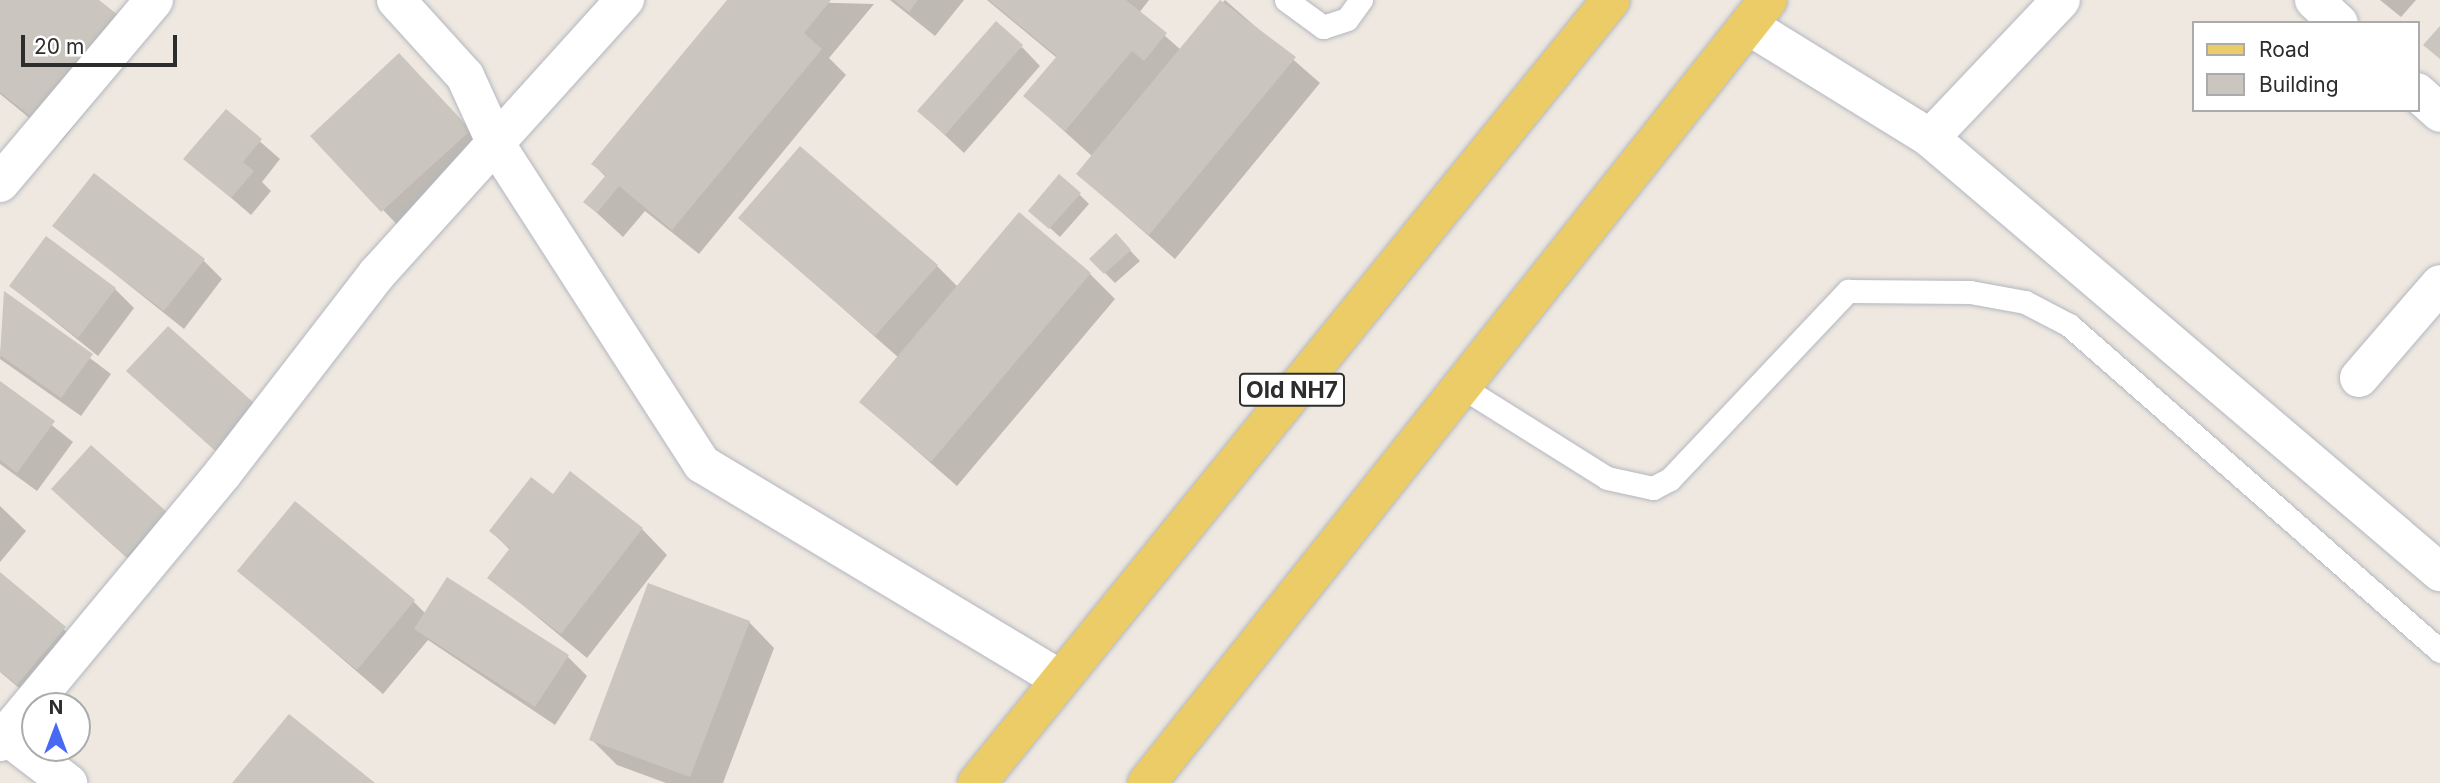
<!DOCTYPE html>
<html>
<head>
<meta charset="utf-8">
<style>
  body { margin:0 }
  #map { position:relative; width:2440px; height:783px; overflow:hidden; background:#eee8e0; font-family:Inter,sans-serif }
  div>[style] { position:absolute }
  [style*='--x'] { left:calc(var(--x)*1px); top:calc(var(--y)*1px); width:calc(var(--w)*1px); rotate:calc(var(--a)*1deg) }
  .shadow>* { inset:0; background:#0003 }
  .building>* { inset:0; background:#cac6bf }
  .roads { filter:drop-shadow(0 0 2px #b4b7c0) drop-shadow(0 0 2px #b4b7c0) }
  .service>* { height:23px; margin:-11.5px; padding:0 11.5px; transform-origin:11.5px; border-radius:11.5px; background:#fff }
  .minor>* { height:38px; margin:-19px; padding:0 19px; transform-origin:19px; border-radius:19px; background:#fff }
  .primary>* { height:38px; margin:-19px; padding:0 19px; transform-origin:19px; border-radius:19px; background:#eccc67 }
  span { translate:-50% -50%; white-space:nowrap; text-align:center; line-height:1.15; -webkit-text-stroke:7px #fff; paint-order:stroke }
  .shield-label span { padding:2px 5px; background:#fff; border:2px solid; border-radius:5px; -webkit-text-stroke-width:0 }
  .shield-label { font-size:23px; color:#2d2d2d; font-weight:700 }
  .legend { position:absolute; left:2192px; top:21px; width:228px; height:91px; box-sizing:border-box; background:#fff; border:2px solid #ababab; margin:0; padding:9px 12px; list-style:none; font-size:21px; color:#2d2d2d }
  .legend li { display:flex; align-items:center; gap:14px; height:35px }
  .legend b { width:35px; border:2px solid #ababab }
  .north { position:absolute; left:21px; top:692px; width:70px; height:70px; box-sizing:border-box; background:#fff; border:2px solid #ababab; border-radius:50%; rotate:0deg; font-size:19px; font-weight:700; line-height:28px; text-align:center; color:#2d2d2d }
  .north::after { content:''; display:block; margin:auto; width:24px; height:32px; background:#4769f4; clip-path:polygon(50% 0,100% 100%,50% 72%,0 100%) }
  .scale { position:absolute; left:21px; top:35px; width:156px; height:32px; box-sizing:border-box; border:4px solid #2d2d2d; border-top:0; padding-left:9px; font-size:21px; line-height:24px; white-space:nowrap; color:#2d2d2d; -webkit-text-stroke:5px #fff; paint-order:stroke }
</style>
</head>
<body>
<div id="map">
  <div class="shadow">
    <i style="clip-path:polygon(0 0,96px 0,142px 42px,60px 143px,0 94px)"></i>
    <i style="clip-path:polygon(729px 0,874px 4px,829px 58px,846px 75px,699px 254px,645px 211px,623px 237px,585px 202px,606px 177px,593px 164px)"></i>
    <i style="clip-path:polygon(890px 0,964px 0,935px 36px)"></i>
    <i style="clip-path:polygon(987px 0,1149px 0,1139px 13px,1181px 50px,1225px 0,1320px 83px,1175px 259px,1078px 174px,1093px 157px,1025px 96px,1057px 58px)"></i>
    <i style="clip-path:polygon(2380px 0,2416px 0,2401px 17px)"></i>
    <i style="clip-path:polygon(1022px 47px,1040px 66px,964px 153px,919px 111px)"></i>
    <i style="clip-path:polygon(399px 56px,495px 156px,408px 236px,312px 136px)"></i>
    <i style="clip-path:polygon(226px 112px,280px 159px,262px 182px,271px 191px,251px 215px,186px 159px)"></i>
    <i style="clip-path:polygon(1079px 194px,1089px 204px,1060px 237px,1041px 220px)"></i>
    <i style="clip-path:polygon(740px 218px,937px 266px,958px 287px,1090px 274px,1115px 299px,957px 486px,861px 402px,899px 358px)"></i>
    <i style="clip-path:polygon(55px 226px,203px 260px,222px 279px,184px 329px)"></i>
    <i style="clip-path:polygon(1125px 245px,1140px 261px,1115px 283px,1091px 259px)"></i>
    <i style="clip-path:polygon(11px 286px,115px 289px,134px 308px,98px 356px)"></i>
    <i style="clip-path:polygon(5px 294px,111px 374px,81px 416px,0 359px)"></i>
    <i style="clip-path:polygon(0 384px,73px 442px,37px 491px,0 464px)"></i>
    <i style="clip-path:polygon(53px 489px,166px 513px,146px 575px,72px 508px)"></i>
    <i style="clip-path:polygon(553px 497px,642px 529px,667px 555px,587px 658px,490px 578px,510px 550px,491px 531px)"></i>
    <i style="clip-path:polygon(0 506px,26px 531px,0 562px)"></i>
    <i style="clip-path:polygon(240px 571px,414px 602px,426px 614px,568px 657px,587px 676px,555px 725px,428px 640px,383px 694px)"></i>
    <i style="clip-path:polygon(0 574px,84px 647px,37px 703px,0 672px)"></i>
    <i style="clip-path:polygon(749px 622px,774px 648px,723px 783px,666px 783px,617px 765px,591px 739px)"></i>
  </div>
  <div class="building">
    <i style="clip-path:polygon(0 0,99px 0,118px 15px,34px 119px,0 92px)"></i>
    <i style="clip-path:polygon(727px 0,831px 0,804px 33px,822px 49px,672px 230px,619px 186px,597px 213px,583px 202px,606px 175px,591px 164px)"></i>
    <i style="clip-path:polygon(894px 0,918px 0,909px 12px)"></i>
    <i style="clip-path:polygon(989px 0,1126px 0,1167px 33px,1144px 61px,1132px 51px,1065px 131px,1023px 96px,1057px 56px)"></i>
    <i style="clip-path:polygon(1220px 0,1296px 57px,1149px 235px,1076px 174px)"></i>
    <i style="clip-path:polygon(996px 21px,1023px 45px,945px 135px,917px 111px)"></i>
    <i style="clip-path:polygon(2440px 26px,2440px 59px,2423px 45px)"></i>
    <i style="clip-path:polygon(399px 53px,471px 130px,381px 212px,310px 136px)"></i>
    <i style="clip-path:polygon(226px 109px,262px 139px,243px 162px,254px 171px,231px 198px,183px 159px)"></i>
    <i style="clip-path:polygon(800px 146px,938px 265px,875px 336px,738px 218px)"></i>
    <i style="clip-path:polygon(94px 173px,205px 259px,164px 311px,52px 226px)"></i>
    <i style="clip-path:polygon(1059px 174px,1081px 193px,1049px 229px,1028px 211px)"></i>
    <i style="clip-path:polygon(1019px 212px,1091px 273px,931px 462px,859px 402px)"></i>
    <i style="clip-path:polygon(1116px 233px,1131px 250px,1104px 274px,1089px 259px)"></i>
    <i style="clip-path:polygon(46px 236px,116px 288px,78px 338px,9px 286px)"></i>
    <i style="clip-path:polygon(4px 291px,93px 354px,61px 398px,0 355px)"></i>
    <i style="clip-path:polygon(168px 326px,263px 411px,222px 457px,126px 371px)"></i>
    <i style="clip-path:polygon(0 381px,55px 421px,17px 473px,0 460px)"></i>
    <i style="clip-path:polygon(91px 445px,167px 512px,126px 557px,51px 489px)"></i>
    <i style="clip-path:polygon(570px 471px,643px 528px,561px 634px,487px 578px,510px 548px,489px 531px,531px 477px,553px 494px)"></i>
    <i style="clip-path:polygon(295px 501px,415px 600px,357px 670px,237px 571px)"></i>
    <i style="clip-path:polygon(0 572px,66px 627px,17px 685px,0 671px)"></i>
    <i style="clip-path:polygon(447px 577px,569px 655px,535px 707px,414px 629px)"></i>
    <i style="clip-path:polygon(648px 583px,750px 621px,690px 777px,589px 740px)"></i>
    <i style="clip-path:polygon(289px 714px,375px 783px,232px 783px)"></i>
  </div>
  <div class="roads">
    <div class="service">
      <i style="--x:1286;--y:0;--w:46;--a:36.1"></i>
      <i style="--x:1323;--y:27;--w:25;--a:-18"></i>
      <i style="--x:1347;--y:19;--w:24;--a:-54"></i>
      <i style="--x:1462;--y:387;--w:171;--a:32.1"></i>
      <i style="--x:1607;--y:478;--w:47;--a:12.3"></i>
      <i style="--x:1653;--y:488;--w:19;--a:-28"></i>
      <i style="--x:1670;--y:479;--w:259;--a:-46.6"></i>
      <i style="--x:1848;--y:291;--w:122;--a:0.5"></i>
      <i style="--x:1970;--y:292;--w:56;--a:10.3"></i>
      <i style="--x:2025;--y:302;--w:50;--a:27.6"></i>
      <i style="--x:2069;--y:325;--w:494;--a:41.3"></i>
    </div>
    <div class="minor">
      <i style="--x:396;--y:0;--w:103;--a:47.8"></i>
      <i style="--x:465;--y:76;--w:77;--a:65.4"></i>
      <i style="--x:497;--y:146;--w:378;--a:57.2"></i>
      <i style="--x:702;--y:464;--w:415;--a:31"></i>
      <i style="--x:2314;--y:0;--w:34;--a:43"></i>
      <i style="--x:1749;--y:26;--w:213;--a:31.7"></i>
      <i style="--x:1930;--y:138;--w:670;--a:40.4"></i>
      <i style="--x:2417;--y:92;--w:31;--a:42"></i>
      <i style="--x:1930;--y:138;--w:190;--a:-46.5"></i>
      <i style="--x:0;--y:183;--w:239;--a:-49.9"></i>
      <i style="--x:2359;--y:378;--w:124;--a:-49.2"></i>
      <i style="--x:0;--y:731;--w:86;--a:37.4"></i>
      <i style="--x:0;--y:742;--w:349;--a:-50.3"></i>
      <i style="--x:223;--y:473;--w:252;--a:-52.3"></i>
      <i style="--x:377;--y:274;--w:370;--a:-47.9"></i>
    </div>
    <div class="primary">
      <i style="--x:977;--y:783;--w:1007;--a:-51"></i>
      <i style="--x:1147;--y:783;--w:999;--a:-51.58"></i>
    </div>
  </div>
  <div class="shield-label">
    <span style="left:1292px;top:390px">Old NH7</span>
  </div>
  <ul class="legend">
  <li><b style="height:9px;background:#eccc67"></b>Road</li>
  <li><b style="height:19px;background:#cac6bf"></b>Building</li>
  </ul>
  <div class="north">N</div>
  <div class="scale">20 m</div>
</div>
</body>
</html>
